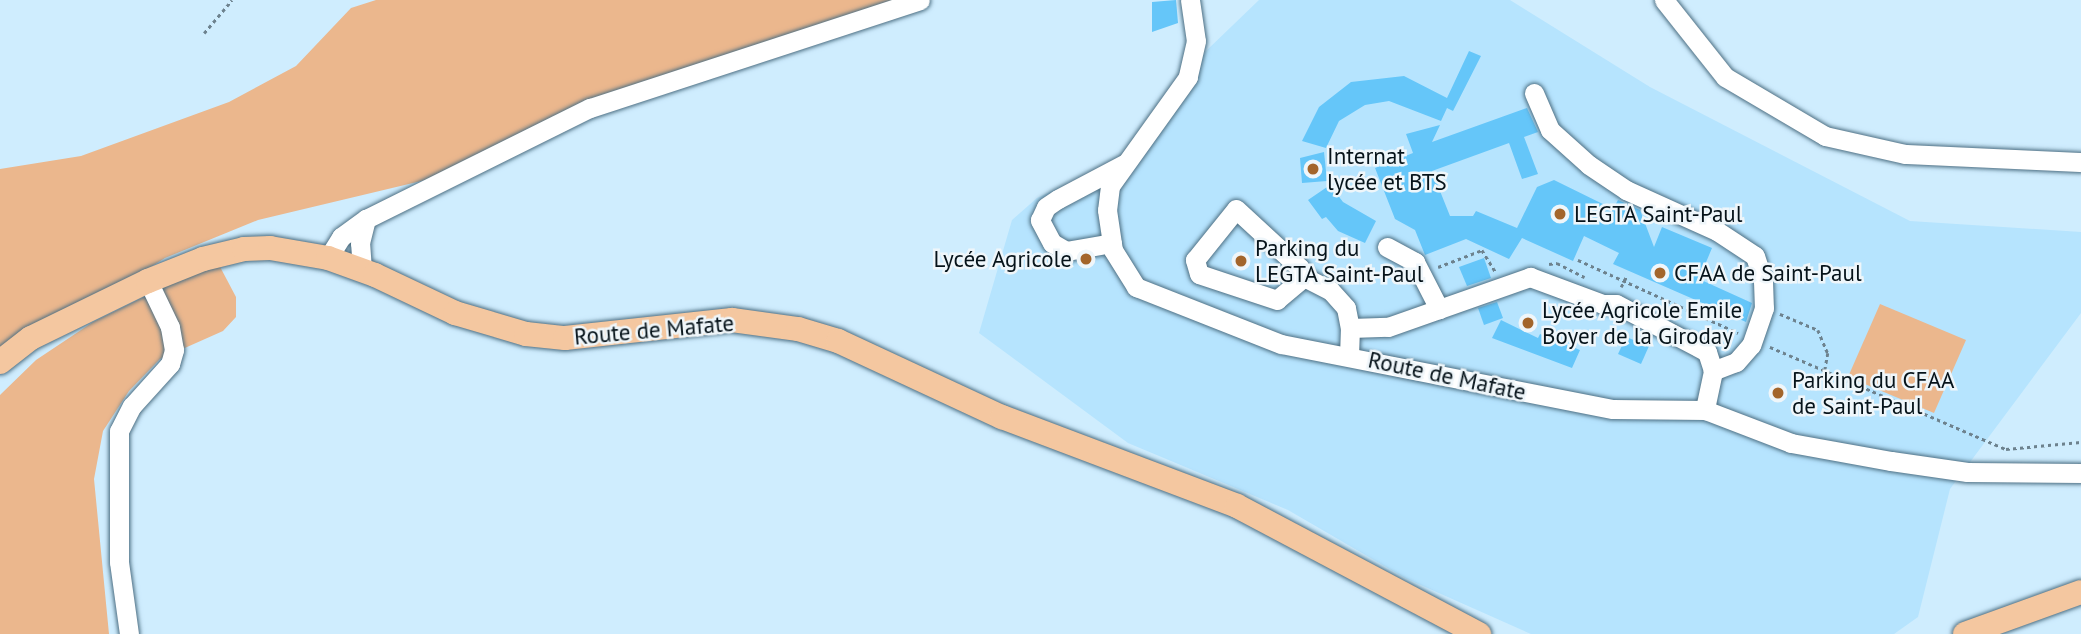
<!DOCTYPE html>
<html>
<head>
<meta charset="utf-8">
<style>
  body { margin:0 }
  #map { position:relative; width:2081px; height:634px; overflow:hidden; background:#cfedfe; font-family:"PT Sans",sans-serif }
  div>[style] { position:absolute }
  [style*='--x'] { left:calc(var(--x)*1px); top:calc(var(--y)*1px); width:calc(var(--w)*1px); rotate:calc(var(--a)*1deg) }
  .built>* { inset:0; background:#b6e4fe }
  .green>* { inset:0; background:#ebb78d }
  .building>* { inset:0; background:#65c6f9 }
  .path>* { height:2.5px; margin-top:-1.25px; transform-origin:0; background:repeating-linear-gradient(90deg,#6d828e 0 3.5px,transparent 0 7px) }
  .roads { filter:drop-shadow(0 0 2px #4d6f83) drop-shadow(0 0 2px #4d6f83) }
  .minor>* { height:19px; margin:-9.5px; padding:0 9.5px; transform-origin:9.5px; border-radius:9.5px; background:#fff }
  .major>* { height:24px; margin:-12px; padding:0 12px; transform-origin:12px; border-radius:12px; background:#f4c7a0 }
  .dots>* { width:19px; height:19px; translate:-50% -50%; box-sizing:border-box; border:4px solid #eff6fa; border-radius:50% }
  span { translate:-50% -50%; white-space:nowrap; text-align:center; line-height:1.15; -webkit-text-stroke:5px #eff6fa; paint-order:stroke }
  .poi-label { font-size:23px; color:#06131a }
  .left { translate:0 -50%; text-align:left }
  .right { translate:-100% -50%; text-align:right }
  .street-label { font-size:23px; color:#06131a }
</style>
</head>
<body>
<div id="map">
  <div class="built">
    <i style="clip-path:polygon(1259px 0,1510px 0,1650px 87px,1910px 221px,2081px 232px,2081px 313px,1950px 489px,1918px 617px,1894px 634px,1531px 634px,1405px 578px,1288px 510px,1128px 443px,979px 333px,1012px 220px,1037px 198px,1148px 146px,1206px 51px)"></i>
  </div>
  <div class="green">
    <i style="clip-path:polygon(376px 0,897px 0,434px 178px,258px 220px,165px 258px,62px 322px,0 371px,0 169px,81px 156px,229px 102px,296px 66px,351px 8px)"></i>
    <i style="clip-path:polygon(217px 261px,236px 297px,236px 317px,223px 331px,160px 359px,129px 391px,103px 431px,94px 479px,109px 634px,0 634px,0 395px,36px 360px,93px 322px)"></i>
    <i style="clip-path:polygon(1880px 304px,1966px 340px,1934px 413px,1848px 377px)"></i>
  </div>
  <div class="building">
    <i style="clip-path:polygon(1176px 0,1178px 23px,1152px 32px,1152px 2px)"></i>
    <i style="clip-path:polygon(1469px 51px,1481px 56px,1453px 111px,1447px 108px,1441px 121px,1389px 101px,1365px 105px,1339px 121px,1326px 148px,1302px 141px,1319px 107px,1351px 82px,1404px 76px,1447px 98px)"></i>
    <i style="clip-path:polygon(1527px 108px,1538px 132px,1524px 137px,1538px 174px,1522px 179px,1509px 143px,1432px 171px,1450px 216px,1473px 216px,1476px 211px,1517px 228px,1537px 187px,1554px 180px,1613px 209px,1618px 200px,1640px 210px,1654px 247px,1662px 227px,1712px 248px,1699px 279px,1752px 303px,1746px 322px,1613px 264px,1619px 253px,1584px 236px,1573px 261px,1522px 238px,1509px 259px,1466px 239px,1425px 255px,1415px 230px,1395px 219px,1375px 168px,1413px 153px,1406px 134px,1440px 125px,1432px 142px)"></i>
    <i style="clip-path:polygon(1324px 152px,1327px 181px,1302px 183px,1300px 158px)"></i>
    <i style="clip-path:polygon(1330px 185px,1343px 202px,1376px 221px,1365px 243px,1338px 231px,1326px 217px,1322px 219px,1308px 200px)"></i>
    <i style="clip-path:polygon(1484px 258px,1491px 278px,1467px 286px,1459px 267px)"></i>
    <i style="clip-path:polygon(1497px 302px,1503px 318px,1484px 325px,1478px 308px)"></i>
    <i style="clip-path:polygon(1501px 320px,1538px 338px,1540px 334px,1580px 350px,1572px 368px,1492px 338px)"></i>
    <i style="clip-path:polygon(1626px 337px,1649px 346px,1641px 364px,1618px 354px)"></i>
  </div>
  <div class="path">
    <i style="--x:204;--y:33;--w:43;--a:-49.7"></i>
    <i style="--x:1578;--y:260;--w:176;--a:24.5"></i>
    <i style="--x:1549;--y:264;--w:8;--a:-7"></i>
    <i style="--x:1557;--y:263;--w:31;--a:27"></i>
    <i style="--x:1438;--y:267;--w:47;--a:-21.1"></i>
    <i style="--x:1482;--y:250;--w:25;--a:58"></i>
    <i style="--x:1621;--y:287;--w:13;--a:-63"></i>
    <i style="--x:1780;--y:314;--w:41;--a:22.8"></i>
    <i style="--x:1818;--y:330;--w:25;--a:67"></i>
    <i style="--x:1828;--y:353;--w:17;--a:100"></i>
    <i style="--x:1770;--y:347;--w:257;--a:23.4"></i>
    <i style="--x:2006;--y:449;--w:75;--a:-5.3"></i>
  </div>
  <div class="roads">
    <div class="minor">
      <i style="--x:1190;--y:0;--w:41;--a:81.7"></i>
      <i style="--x:1196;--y:41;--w:37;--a:103"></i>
      <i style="--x:1188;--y:77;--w:134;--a:125.6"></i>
      <i style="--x:1110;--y:186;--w:24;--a:97"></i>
      <i style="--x:1107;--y:210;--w:40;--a:81.5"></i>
      <i style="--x:1113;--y:250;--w:44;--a:58.1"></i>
      <i style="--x:1136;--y:287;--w:156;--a:21.5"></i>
      <i style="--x:1281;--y:344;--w:338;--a:11.1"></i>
      <i style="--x:1613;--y:409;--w:92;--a:0.6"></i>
      <i style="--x:1705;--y:410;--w:92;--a:21"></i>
      <i style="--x:1791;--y:443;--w:102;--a:10.2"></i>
      <i style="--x:1891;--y:461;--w:77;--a:8.2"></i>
      <i style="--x:1967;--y:472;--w:114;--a:0.5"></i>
      <i style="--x:1664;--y:0;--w:98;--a:51.6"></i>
      <i style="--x:1725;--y:77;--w:116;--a:30.5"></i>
      <i style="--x:1825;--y:136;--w:82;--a:12.7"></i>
      <i style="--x:1905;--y:154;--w:176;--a:2.6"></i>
      <i style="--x:1534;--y:93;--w:40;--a:66.6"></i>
      <i style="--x:1550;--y:130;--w:52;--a:41.9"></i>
      <i style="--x:1589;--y:165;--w:45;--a:34"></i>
      <i style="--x:1626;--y:190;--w:100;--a:24.3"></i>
      <i style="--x:1717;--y:231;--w:45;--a:33.3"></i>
      <i style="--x:1755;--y:256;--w:26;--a:72"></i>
      <i style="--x:1763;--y:281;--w:27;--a:88"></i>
      <i style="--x:1764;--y:308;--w:39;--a:109"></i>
      <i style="--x:1751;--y:345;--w:23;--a:131"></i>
      <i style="--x:1736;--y:362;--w:25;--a:159"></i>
      <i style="--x:1112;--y:243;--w:47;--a:170.1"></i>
      <i style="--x:1066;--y:251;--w:16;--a:-150"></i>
      <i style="--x:1052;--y:243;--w:26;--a:-118"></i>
      <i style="--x:1040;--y:220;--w:14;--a:-65"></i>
      <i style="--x:1046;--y:207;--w:14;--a:-34"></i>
      <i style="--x:1058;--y:199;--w:75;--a:-27.9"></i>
      <i style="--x:1387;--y:247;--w:32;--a:28"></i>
      <i style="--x:1415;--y:262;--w:53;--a:62.9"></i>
      <i style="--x:328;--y:258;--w:25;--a:-58"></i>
      <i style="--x:341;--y:237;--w:31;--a:-36"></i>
      <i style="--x:366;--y:219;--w:250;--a:-26.4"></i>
      <i style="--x:590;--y:108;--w:347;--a:-18.1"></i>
      <i style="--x:362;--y:270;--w:27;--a:-94"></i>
      <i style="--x:360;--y:243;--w:25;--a:-76"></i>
      <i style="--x:1304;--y:277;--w:35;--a:140"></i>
      <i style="--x:1277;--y:300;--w:82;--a:-161.6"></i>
      <i style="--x:1199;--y:274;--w:15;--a:-106"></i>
      <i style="--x:1195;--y:260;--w:65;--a:-51.2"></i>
      <i style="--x:1236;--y:209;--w:87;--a:42.7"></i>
      <i style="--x:1300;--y:268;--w:10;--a:66"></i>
      <i style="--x:1304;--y:277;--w:29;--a:27"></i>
      <i style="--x:1330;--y:290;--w:24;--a:48"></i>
      <i style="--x:1346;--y:308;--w:20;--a:79"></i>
      <i style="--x:1349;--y:356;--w:28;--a:-88"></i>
      <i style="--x:1350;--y:328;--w:38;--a:-2"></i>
      <i style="--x:1388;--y:327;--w:151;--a:-19.4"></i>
      <i style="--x:1530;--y:277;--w:78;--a:20.3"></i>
      <i style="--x:1603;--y:304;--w:13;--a:0"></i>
      <i style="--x:1616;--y:304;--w:103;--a:27.8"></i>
      <i style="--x:1707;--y:352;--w:20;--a:72"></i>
      <i style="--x:1713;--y:371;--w:40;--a:102"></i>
      <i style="--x:129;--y:634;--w:73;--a:-97.9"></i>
      <i style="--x:119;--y:562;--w:131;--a:-90"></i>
      <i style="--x:119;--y:431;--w:28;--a:-63"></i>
      <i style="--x:132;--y:406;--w:57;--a:-47.9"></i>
      <i style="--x:170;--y:364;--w:15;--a:-74"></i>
      <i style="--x:174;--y:350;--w:23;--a:-100"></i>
      <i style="--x:170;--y:327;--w:51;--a:-115.6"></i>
    </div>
    <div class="major">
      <i style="--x:0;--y:362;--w:39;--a:-38"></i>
      <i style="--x:31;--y:338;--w:130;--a:-26"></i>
      <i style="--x:148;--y:281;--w:59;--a:-21.8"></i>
      <i style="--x:203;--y:259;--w:42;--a:-13.7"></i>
      <i style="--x:244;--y:249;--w:26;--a:-2"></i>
      <i style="--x:270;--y:248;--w:59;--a:9.8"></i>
      <i style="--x:328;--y:258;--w:50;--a:19.9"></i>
      <i style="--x:375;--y:275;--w:89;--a:25.4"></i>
      <i style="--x:455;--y:313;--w:74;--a:16.5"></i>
      <i style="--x:526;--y:334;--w:39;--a:6"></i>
      <i style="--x:565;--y:338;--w:168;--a:-6.2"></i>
      <i style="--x:732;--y:320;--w:67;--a:7.8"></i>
      <i style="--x:798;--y:329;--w:42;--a:16.7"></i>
      <i style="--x:838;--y:341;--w:181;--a:24.9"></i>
      <i style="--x:1002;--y:417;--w:251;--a:20.7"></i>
      <i style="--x:1237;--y:506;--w:274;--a:27.9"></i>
      <i style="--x:1965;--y:634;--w:123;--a:-19.9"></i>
    </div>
  </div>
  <div class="dots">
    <i style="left:1313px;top:169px;background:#a3652b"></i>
    <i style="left:1560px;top:214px;background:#a3652b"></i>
    <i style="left:1086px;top:259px;background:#a3652b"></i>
    <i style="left:1241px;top:261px;background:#a3652b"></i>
    <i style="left:1660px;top:273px;background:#a3652b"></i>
    <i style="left:1528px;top:323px;background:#a3652b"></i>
    <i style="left:1778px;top:393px;background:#a3652b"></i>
  </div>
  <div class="poi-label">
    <span class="left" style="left:1327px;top:169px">Internat<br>lycée et BTS</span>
    <span class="left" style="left:1574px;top:214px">LEGTA Saint-Paul</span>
    <span class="left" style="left:1255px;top:261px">Parking du<br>LEGTA Saint-Paul</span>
    <span class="right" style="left:1072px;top:259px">Lycée Agricole</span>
    <span class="left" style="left:1674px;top:273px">CFAA de Saint-Paul</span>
    <span class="left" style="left:1542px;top:323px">Lycée Agricole Emile<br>Boyer de la Giroday</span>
    <span class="left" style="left:1792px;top:393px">Parking du CFAA<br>de Saint-Paul</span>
  </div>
  <div class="street-label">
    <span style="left:654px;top:330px;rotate:-5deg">Route de Mafate</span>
    <span style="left:1447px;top:376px;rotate:12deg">Route de Mafate</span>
  </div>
</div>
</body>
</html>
